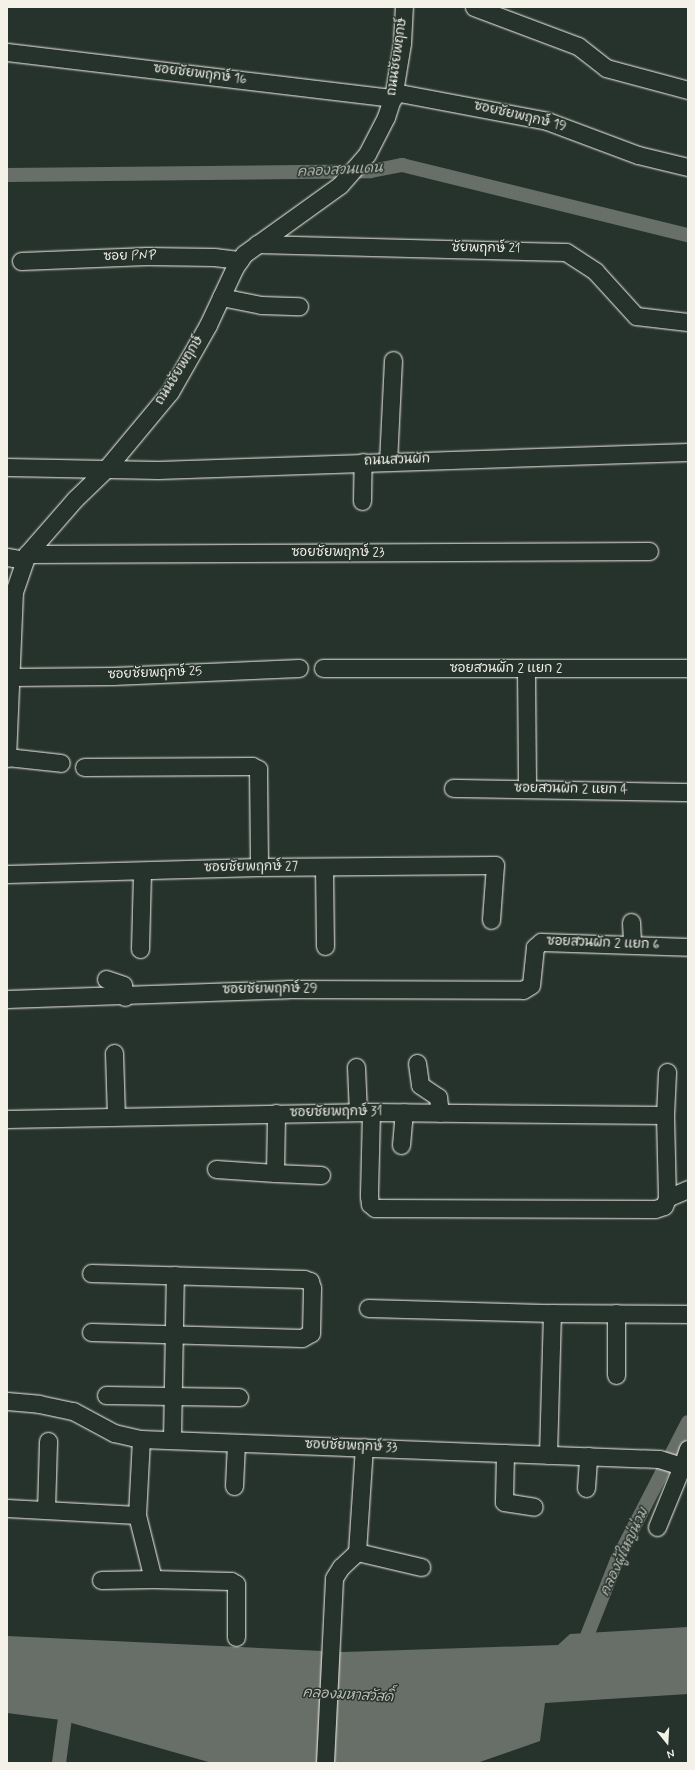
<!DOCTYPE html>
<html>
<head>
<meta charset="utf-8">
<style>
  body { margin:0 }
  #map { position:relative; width:695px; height:1770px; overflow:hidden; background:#26332d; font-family:Mynerve,"Playpen Sans Thai",sans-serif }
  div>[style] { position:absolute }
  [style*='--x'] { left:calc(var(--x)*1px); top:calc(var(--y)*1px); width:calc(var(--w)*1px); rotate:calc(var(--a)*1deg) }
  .water>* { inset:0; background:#676f68 }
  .canal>* { height:14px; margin:-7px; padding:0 7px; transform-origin:7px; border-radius:7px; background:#676f68 }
  .roads { filter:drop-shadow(0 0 1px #f4f1e8) drop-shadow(0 0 1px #f4f1e8) }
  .minor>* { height:17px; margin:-8.5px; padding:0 8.5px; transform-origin:8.5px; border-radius:8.5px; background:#26332d }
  span { translate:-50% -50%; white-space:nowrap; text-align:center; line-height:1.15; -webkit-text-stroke:3px #26332d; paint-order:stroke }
  .street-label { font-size:13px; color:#f4f1e8 }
  .water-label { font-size:14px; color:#bcbdb5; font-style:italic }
  .frame { position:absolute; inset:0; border:8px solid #f4f1e8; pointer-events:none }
  .north { position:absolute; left:647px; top:1722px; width:40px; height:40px; -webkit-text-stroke:3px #26332d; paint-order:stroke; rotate:162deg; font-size:11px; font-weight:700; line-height:16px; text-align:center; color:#f4f1e8 }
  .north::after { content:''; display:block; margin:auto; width:14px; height:18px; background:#f4f1e8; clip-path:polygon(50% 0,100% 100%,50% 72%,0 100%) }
</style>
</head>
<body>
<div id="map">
  <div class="water">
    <i style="clip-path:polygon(688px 1627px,688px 1694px,545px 1703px,540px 1741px,477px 1763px,212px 1763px,61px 1720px,7px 1713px,7px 1636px,344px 1652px,558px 1645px,570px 1634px)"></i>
  </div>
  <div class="canal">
    <i style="--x:7;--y:175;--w:364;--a:-0.6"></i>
    <i style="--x:371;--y:171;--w:32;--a:-11"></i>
    <i style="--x:402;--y:165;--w:294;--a:13.8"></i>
    <i style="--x:581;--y:1651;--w:98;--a:-68.4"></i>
    <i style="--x:617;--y:1560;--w:155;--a:-62.8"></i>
    <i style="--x:59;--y:1763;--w:61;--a:-82.4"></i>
  </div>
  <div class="roads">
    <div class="minor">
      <i style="--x:474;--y:7;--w:111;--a:20.6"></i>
      <i style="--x:578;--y:46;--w:36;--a:38"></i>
      <i style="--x:606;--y:68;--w:85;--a:15"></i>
      <i style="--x:7;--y:52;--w:389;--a:6.8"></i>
      <i style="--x:394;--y:92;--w:156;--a:10.7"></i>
      <i style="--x:547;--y:121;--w:97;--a:20.5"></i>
      <i style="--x:638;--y:155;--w:51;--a:13.5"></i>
      <i style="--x:257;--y:244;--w:309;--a:1.5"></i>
      <i style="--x:566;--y:252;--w:35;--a:33"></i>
      <i style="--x:595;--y:271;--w:61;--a:47.7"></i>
      <i style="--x:636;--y:316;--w:52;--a:6.6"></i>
      <i style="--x:21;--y:261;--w:126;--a:-2.3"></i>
      <i style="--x:147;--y:256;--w:67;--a:0.9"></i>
      <i style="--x:214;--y:257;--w:26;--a:7"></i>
      <i style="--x:221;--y:297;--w:41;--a:11.3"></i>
      <i style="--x:261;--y:305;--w:38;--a:2"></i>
      <i style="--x:388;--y:462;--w:102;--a:-87.2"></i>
      <i style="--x:7;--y:467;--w:151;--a:1.1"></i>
      <i style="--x:158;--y:470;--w:530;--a:-1.95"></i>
      <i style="--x:362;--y:501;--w:39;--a:-89"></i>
      <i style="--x:27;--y:554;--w:622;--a:-0.28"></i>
      <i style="--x:7;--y:557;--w:18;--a:9"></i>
      <i style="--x:323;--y:668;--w:365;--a:0"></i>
      <i style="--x:526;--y:669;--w:120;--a:89.5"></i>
      <i style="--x:11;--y:677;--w:102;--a:-0.6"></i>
      <i style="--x:113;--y:676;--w:186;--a:-2.5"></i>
      <i style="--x:7;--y:757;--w:54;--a:6.3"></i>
      <i style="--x:7;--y:758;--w:166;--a:-87.6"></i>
      <i style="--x:14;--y:592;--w:40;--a:-71.1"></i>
      <i style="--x:27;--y:554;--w:73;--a:-48.9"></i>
      <i style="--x:75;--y:499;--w:43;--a:-44.1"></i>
      <i style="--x:106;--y:469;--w:100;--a:-50.3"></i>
      <i style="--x:170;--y:392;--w:77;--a:-60.4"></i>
      <i style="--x:208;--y:325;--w:64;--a:-65"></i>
      <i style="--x:235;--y:267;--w:16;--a:-55"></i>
      <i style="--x:244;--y:254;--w:118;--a:-35.7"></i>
      <i style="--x:340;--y:185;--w:41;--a:-48.9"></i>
      <i style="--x:367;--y:154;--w:42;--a:-62.8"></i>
      <i style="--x:386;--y:117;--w:26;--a:-72"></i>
      <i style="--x:394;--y:92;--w:50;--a:-80.7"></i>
      <i style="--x:402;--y:43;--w:36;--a:-87"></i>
      <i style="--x:84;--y:767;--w:168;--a:-0.3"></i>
      <i style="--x:252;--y:766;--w:7;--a:27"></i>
      <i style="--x:258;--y:769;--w:98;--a:89.4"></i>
      <i style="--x:453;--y:788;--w:235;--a:1"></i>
      <i style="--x:324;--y:867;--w:79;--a:89.3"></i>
      <i style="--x:7;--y:874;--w:252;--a:-1.6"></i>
      <i style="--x:259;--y:867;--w:236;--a:-0.5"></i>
      <i style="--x:495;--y:865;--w:55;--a:94.2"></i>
      <i style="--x:631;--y:922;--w:22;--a:87"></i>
      <i style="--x:140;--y:949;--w:78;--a:-88.5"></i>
      <i style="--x:106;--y:979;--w:18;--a:19"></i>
      <i style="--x:123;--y:985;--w:12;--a:81"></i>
      <i style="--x:7;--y:999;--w:281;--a:-2"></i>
      <i style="--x:288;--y:989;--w:235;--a:0.2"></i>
      <i style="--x:523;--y:990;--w:9;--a:-32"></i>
      <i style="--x:531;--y:985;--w:38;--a:-84"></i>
      <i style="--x:535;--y:947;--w:8;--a:-40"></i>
      <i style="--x:541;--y:942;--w:147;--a:1.9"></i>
      <i style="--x:114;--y:1053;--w:63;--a:88.2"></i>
      <i style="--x:417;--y:1063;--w:22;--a:82"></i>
      <i style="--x:420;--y:1085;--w:22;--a:34"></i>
      <i style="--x:438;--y:1097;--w:16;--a:83"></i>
      <i style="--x:356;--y:1067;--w:45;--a:87.5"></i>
      <i style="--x:371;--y:1112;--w:84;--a:91.4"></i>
      <i style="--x:369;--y:1196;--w:8;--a:83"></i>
      <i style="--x:370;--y:1204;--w:6;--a:39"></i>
      <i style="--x:375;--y:1208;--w:280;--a:0.2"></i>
      <i style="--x:655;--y:1209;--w:9;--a:-18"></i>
      <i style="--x:664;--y:1206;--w:9;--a:-69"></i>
      <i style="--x:667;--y:1198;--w:83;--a:-91.4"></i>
      <i style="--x:665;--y:1115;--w:43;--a:-87.3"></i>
      <i style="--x:7;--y:1119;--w:364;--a:-1.1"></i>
      <i style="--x:371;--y:1112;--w:294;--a:0.6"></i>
      <i style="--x:401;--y:1145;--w:33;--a:-85"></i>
      <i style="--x:216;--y:1169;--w:59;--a:3.9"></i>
      <i style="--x:275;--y:1173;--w:60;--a:-89"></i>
      <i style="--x:275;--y:1173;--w:46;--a:2.5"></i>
      <i style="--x:667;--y:1198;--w:23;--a:-23"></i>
      <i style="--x:368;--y:1308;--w:184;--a:1.6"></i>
      <i style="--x:616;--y:1313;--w:62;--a:90"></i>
      <i style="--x:91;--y:1332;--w:211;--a:1.6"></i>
      <i style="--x:302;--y:1338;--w:10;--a:-29"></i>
      <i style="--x:311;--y:1333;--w:45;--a:-88.7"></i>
      <i style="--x:312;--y:1288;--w:7;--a:-106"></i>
      <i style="--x:310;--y:1281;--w:6;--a:-162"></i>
      <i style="--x:304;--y:1279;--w:213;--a:-178.4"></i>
      <i style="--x:106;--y:1395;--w:133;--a:0.9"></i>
      <i style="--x:7;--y:1401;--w:32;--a:5"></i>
      <i style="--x:39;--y:1404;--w:35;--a:12"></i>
      <i style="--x:73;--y:1411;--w:47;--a:28.2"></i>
      <i style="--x:114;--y:1433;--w:28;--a:13"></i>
      <i style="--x:141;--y:1439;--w:518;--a:2.21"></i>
      <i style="--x:659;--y:1459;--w:24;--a:17"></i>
      <i style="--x:682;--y:1466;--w:18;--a:-71"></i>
      <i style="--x:141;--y:1439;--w:76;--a:93"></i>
      <i style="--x:137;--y:1515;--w:66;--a:76"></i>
      <i style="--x:153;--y:1579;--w:78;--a:1.5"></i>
      <i style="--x:231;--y:1581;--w:6;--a:31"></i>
      <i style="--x:236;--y:1584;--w:53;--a:90"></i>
      <i style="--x:172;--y:1440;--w:165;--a:-89"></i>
      <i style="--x:505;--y:1453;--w:49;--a:91.2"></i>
      <i style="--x:504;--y:1502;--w:30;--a:9"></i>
      <i style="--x:548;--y:1455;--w:142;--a:-88.4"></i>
      <i style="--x:552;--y:1313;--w:136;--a:0.4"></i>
      <i style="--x:234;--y:1486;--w:43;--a:-87.3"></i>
      <i style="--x:586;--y:1488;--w:32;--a:-86"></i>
      <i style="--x:7;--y:1508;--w:130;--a:3.1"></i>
      <i style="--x:46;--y:1510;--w:69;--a:-88.3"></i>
      <i style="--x:657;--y:1527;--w:66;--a:-67.7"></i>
      <i style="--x:357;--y:1552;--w:66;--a:13.2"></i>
      <i style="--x:101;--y:1580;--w:52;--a:-1.1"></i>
      <i style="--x:325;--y:1763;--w:185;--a:-87.2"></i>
      <i style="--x:334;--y:1578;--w:13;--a:-58"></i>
      <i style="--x:341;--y:1567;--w:22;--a:-43"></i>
      <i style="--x:357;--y:1552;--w:105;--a:-86.2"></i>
    </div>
  </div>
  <div class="street-label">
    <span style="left:398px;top:57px;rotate:-82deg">ถนนชัยพฤกษ์</span>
    <span style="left:200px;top:75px;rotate:7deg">ซอยชัยพฤกษ์ 16</span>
    <span style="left:520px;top:117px;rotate:13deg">ซอยชัยพฤกษ์ 19</span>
    <span style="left:486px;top:249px;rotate:1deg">ชัยพฤกษ์ 21</span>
    <span style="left:130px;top:257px;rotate:-1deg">ซอย PNP</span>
    <span style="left:180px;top:371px;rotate:-58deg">ถนนชัยพฤกษ์</span>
    <span style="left:397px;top:461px;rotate:-2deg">ถนนสวนผัก</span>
    <span style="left:338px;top:553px">ซอยชัยพฤกษ์ 23</span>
    <span style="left:506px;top:669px">ซอยสวนผัก 2 แยก 2</span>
    <span style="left:155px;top:674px;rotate:-2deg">ซอยชัยพฤกษ์ 25</span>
    <span style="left:571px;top:790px;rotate:1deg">ซอยสวนผัก 2 แยก 4</span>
    <span style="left:251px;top:868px;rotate:-1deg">ซอยชัยพฤกษ์ 27</span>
    <span style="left:603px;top:944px;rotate:2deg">ซอยสวนผัก 2 แยก 6</span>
    <span style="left:270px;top:990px;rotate:-1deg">ซอยชัยพฤกษ์ 29</span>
    <span style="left:336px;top:1113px;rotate:-1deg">ซอยชัยพฤกษ์ 31</span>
    <span style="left:351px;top:1447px;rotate:2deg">ซอยชัยพฤกษ์ 33</span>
  </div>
  <div class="water-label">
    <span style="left:340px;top:170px;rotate:-3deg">คลองสวนแดน</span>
    <span style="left:624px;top:1552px;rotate:-65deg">คลองผู้ใหญ่น่วม</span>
    <span style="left:348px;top:1695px;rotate:3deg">คลองมหาสวัสดิ์</span>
  </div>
  <div class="frame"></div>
  <div class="north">N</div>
</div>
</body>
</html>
